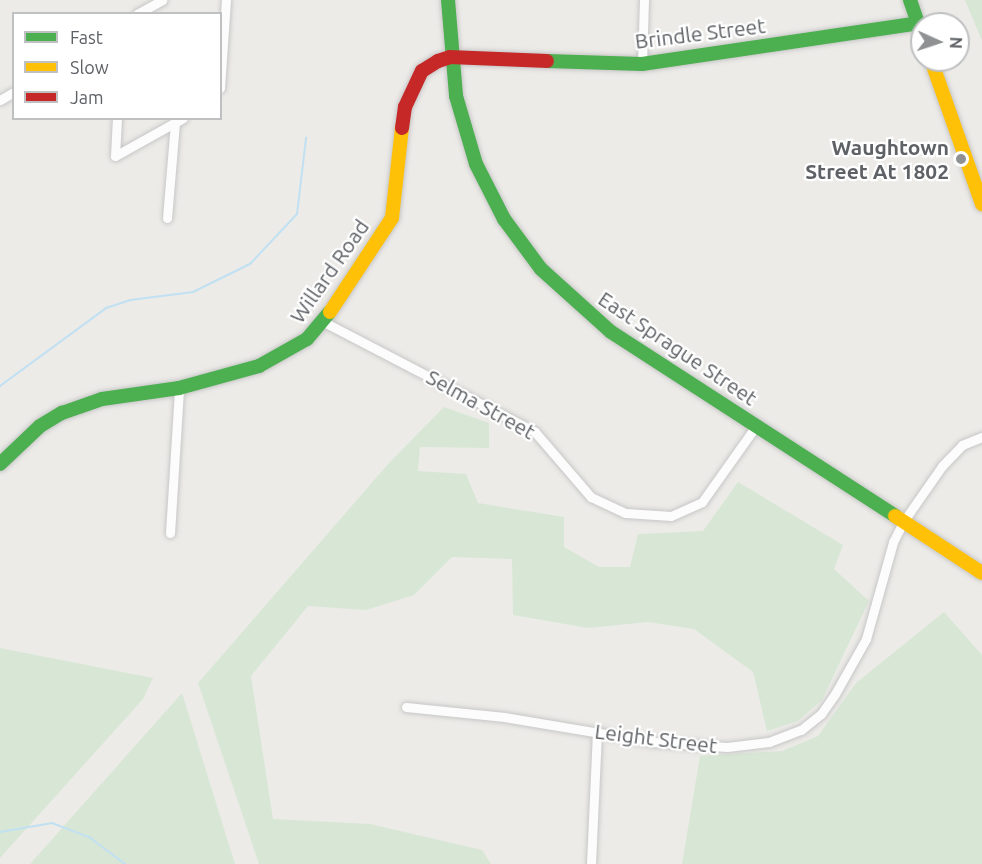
<!DOCTYPE html>
<html>
<head>
<meta charset="utf-8">
<style>
  body { margin:0 }
  #map { position:relative; width:982px; height:864px; overflow:hidden; background:#ecebe8; font-family:Ubuntu,sans-serif }
  div>[style] { position:absolute }
  [style*='--x'] { left:calc(var(--x)*1px); top:calc(var(--y)*1px); width:calc(var(--w)*1px); rotate:calc(var(--a)*1deg) }
  .green>* { inset:0; background:#d8e7d5 }
  .stream>* { height:2px; margin:-1px; padding:0 1px; transform-origin:1px; border-radius:1px; background:#c1e0f2 }
  .roads { filter:drop-shadow(0 0 2px #c7c7c7) drop-shadow(0 0 2px #c7c7c7) }
  .street>* { height:9px; margin:-4.5px; padding:0 4.5px; transform-origin:4.5px; border-radius:4.5px; background:#fcfcfc }
  .fast>* { height:14px; margin:-7px; padding:0 7px; transform-origin:7px; border-radius:7px; background:#4caf50 }
  .slow>* { height:14px; margin:-7px; padding:0 7px; transform-origin:7px; border-radius:7px; background:#ffc107 }
  .jam>* { height:14px; margin:-7px; padding:0 7px; transform-origin:7px; border-radius:7px; background:#c62828 }
  .dots>* { width:16px; height:16px; translate:-50% -50%; box-sizing:border-box; border:3px solid #fff; border-radius:50% }
  span { translate:-50% -50%; white-space:nowrap; text-align:center; line-height:1.15; -webkit-text-stroke:4.5px #fff; paint-order:stroke }
  .street-label { font-size:21px; color:#5e6165 }
  .poi-label { font-size:21px; color:#5e6165; font-weight:700 }
  .right { translate:-100% -50%; text-align:right }
  .legend { position:absolute; left:12px; top:12px; width:210px; height:108px; box-sizing:border-box; background:#fff; border:2px solid #bfc0c1; margin:0; padding:8px 10px; list-style:none; font-size:18px; color:#5e6165 }
  .legend li { display:flex; align-items:center; gap:12px; height:30px }
  .legend b { width:30px; border:2px solid #bfc0c1 }
  .north { position:absolute; left:910px; top:12px; width:60px; height:60px; box-sizing:border-box; background:#fff; border:2px solid #bfc0c1; border-radius:50%; rotate:93deg; font-size:16px; font-weight:700; line-height:24px; text-align:center; color:#5e6165 }
  .north::after { content:''; display:block; margin:auto; width:21px; height:27px; background:#909193; clip-path:polygon(50% 0,100% 100%,50% 72%,0 100%) }
</style>
</head>
<body>
<div id="map">
  <div class="green">
    <i style="clip-path:polygon(965px 0,982px 0,982px 41px)"></i>
    <i style="clip-path:polygon(444px 407px,489px 423px,489px 448px,420px 447px,418px 471px,466px 474px,478px 503px,564px 517px,564px 547px,599px 567px,630px 567px,638px 534px,703px 531px,738px 482px,843px 545px,834px 569px,869px 601px,822px 700px,798px 721px,767px 731px,753px 672px,694px 629px,648px 622px,588px 628px,513px 615px,512px 559px,452px 557px,414px 595px,366px 610px,308px 606px,251px 676px,273px 819px,370px 824px,482px 850px,491px 864px,259px 864px,198px 683px,389px 463px)"></i>
    <i style="clip-path:polygon(944px 612px,982px 655px,982px 864px,682px 864px,700px 756px,782px 751px,818px 736px,856px 683px)"></i>
    <i style="clip-path:polygon(0 648px,153px 678px,143px 699px,0 858px)"></i>
    <i style="clip-path:polygon(182px 693px,235px 864px,30px 864px)"></i>
  </div>
  <div class="stream">
    <i style="--x:0;--y:386;--w:132;--a:-36.3"></i>
    <i style="--x:106;--y:308;--w:25;--a:-18"></i>
    <i style="--x:130;--y:300;--w:64;--a:-7.2"></i>
    <i style="--x:193;--y:292;--w:64;--a:-26.2"></i>
    <i style="--x:250;--y:264;--w:69;--a:-46.8"></i>
    <i style="--x:297;--y:214;--w:77;--a:-83.2"></i>
    <i style="--x:0;--y:832;--w:53;--a:-9.8"></i>
    <i style="--x:52;--y:823;--w:40;--a:21"></i>
    <i style="--x:89;--y:837;--w:45;--a:36.9"></i>
  </div>
  <div class="roads">
    <div class="street">
      <i style="--x:137;--y:14;--w:29;--a:-29"></i>
      <i style="--x:642;--y:64;--w:64;--a:-88.2"></i>
      <i style="--x:220;--y:88;--w:88;--a:-86.1"></i>
      <i style="--x:0;--y:100;--w:16;--a:-30"></i>
      <i style="--x:115;--y:156;--w:78;--a:-29.2"></i>
      <i style="--x:115;--y:156;--w:38;--a:-87"></i>
      <i style="--x:167;--y:218;--w:95;--a:-85.2"></i>
      <i style="--x:324;--y:322;--w:238;--a:27.5"></i>
      <i style="--x:535;--y:432;--w:86;--a:49.3"></i>
      <i style="--x:591;--y:497;--w:38;--a:25"></i>
      <i style="--x:626;--y:513;--w:45;--a:3.8"></i>
      <i style="--x:671;--y:516;--w:34;--a:-24"></i>
      <i style="--x:702;--y:502;--w:93;--a:-54.6"></i>
      <i style="--x:170;--y:533;--w:145;--a:-86.4"></i>
      <i style="--x:406;--y:707;--w:99;--a:5.8"></i>
      <i style="--x:504;--y:717;--w:151;--a:9.5"></i>
      <i style="--x:653;--y:742;--w:74;--a:3.9"></i>
      <i style="--x:727;--y:747;--w:42;--a:-6.8"></i>
      <i style="--x:769;--y:742;--w:34;--a:-21"></i>
      <i style="--x:801;--y:730;--w:26;--a:-39"></i>
      <i style="--x:821;--y:714;--w:24;--a:-55"></i>
      <i style="--x:835;--y:694;--w:63;--a:-60.6"></i>
      <i style="--x:866;--y:639;--w:101;--a:-74.4"></i>
      <i style="--x:893;--y:542;--w:22;--a:-63"></i>
      <i style="--x:903;--y:522;--w:68;--a:-55.1"></i>
      <i style="--x:942;--y:466;--w:29;--a:-46"></i>
      <i style="--x:962;--y:445;--w:22;--a:-22"></i>
      <i style="--x:591;--y:864;--w:133;--a:-87.4"></i>
    </div>
    <div class="fast">
      <i style="--x:448;--y:0;--w:96;--a:85.2"></i>
      <i style="--x:456;--y:96;--w:71;--a:73.6"></i>
      <i style="--x:476;--y:164;--w:62;--a:63"></i>
      <i style="--x:504;--y:219;--w:62;--a:53.5"></i>
      <i style="--x:541;--y:269;--w:94;--a:42"></i>
      <i style="--x:611;--y:332;--w:338;--a:32.9"></i>
      <i style="--x:910;--y:0;--w:36;--a:71"></i>
      <i style="--x:547;--y:61;--w:95;--a:1.8"></i>
      <i style="--x:642;--y:64;--w:279;--a:-8.4"></i>
      <i style="--x:0;--y:464;--w:55;--a:-43.5"></i>
      <i style="--x:40;--y:426;--w:26;--a:-31"></i>
      <i style="--x:62;--y:413;--w:42;--a:-19.3"></i>
      <i style="--x:102;--y:399;--w:78;--a:-8.1"></i>
      <i style="--x:179;--y:388;--w:83;--a:-15.4"></i>
      <i style="--x:259;--y:366;--w:55;--a:-29.4"></i>
      <i style="--x:307;--y:339;--w:35;--a:-50"></i>
    </div>
    <div class="slow">
      <i style="--x:931;--y:60;--w:153;--a:70.5"></i>
      <i style="--x:330;--y:312;--w:113;--a:-56.6"></i>
      <i style="--x:392;--y:218;--w:91;--a:-83.7"></i>
      <i style="--x:895;--y:516;--w:104;--a:33.2"></i>
    </div>
    <div class="jam">
      <i style="--x:402;--y:128;--w:21;--a:-82"></i>
      <i style="--x:405;--y:107;--w:40;--a:-65"></i>
      <i style="--x:422;--y:71;--w:19;--a:-32"></i>
      <i style="--x:438;--y:61;--w:13;--a:-18"></i>
      <i style="--x:450;--y:57;--w:97;--a:2.4"></i>
    </div>
  </div>
  <div class="dots">
    <i style="left:961px;top:159px;background:#909193"></i>
  </div>
  <div class="street-label">
    <span style="left:700px;top:33px;rotate:-7deg">Brindle Street</span>
    <span style="left:329px;top:271px;rotate:-55deg">Willard Road</span>
    <span style="left:678px;top:348px;rotate:34deg">East Sprague Street</span>
    <span style="left:481px;top:404px;rotate:29deg">Selma Street</span>
    <span style="left:656px;top:738px;rotate:7deg">Leight Street</span>
  </div>
  <div class="poi-label">
    <span class="right" style="left:949px;top:159px">Waughtown<br>Street At 1802</span>
  </div>
  <ul class="legend">
  <li><b style="height:8px;background:#4caf50"></b>Fast</li>
  <li><b style="height:8px;background:#ffc107"></b>Slow</li>
  <li><b style="height:8px;background:#c62828"></b>Jam</li>
  </ul>
  <div class="north">N</div>
</div>
</body>
</html>
